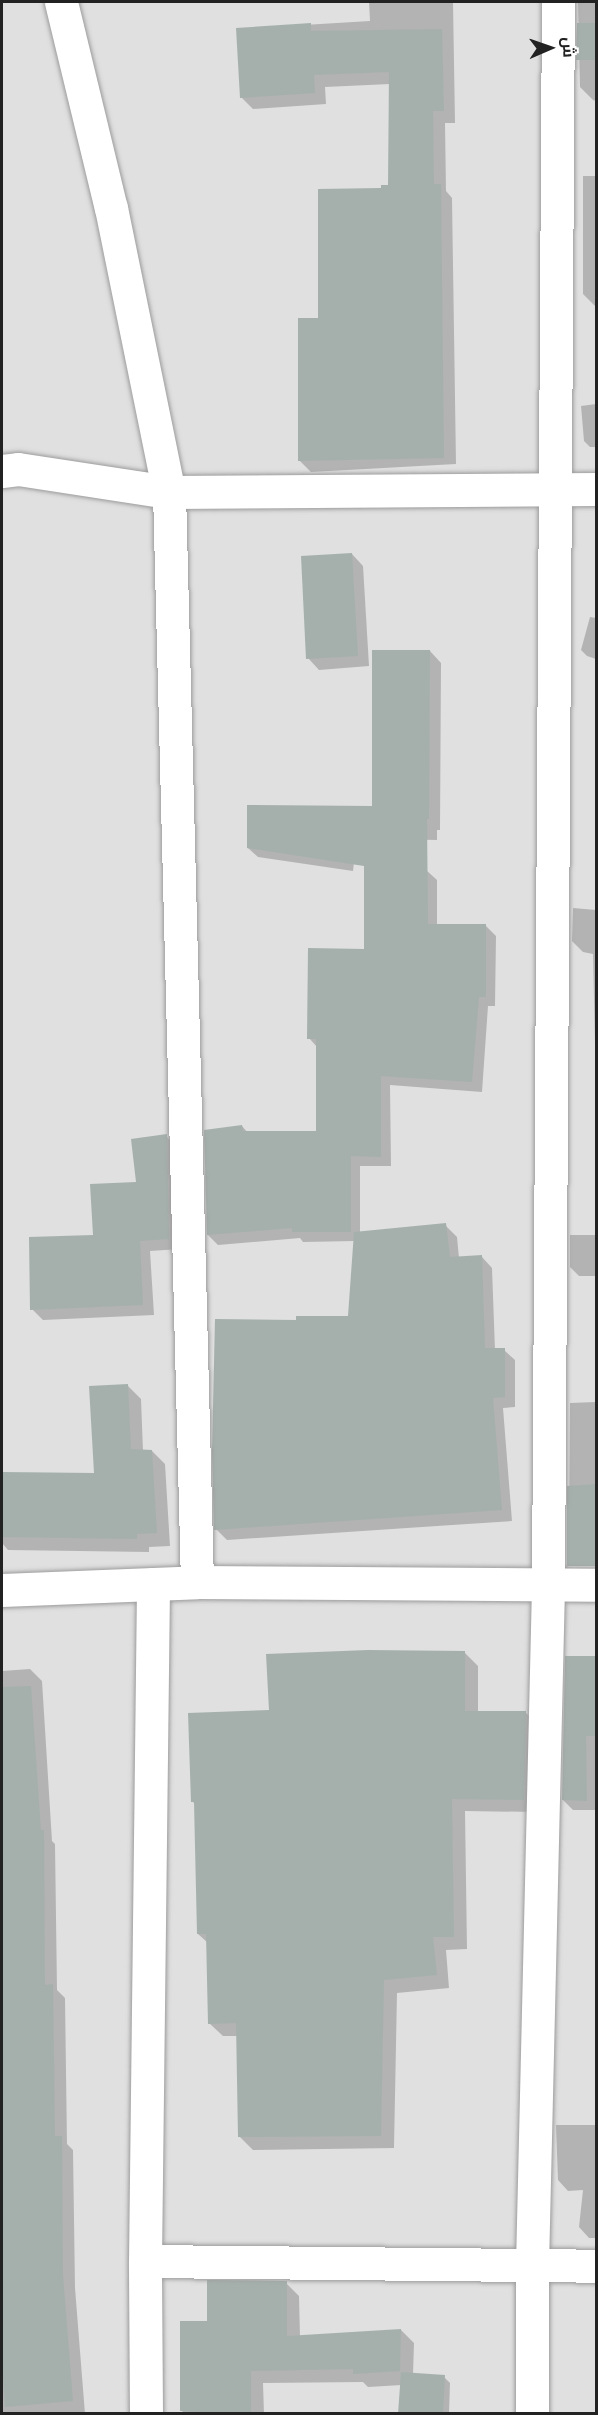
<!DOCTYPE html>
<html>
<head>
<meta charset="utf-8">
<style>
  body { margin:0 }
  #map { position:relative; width:598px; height:2415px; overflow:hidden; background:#eaf1f0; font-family:"DM Sans",Cairo,sans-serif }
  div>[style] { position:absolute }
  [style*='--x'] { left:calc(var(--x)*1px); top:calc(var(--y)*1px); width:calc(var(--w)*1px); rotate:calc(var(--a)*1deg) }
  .residential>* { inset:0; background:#dfe0df }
  .shadow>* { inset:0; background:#0003 }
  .building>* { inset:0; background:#a5b0ac }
  .roads { filter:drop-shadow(0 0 2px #9c9c9c) drop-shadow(0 0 2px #9c9c9c) }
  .minor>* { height:33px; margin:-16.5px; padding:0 16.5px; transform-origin:16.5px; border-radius:16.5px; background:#fff }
  .tertiary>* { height:33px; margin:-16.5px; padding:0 16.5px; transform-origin:16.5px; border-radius:16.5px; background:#fff }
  span { translate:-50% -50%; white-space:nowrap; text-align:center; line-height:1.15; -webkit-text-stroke:4.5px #fff; paint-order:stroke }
  .frame { position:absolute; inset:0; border:3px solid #222; pointer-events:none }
  .north { position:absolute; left:520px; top:18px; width:60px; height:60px; -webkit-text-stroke:4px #fff; paint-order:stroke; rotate:88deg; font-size:16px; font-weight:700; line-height:24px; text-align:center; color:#222 }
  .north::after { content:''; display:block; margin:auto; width:21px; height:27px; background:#222; clip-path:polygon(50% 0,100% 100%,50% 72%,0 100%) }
</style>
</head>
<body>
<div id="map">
  <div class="residential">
    <i style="clip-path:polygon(2px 2px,596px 2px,596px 2413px,2px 2413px)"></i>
  </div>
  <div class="shadow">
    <i style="clip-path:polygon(369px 2px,453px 2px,455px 123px,445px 123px,446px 191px,452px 198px,456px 464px,311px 472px,299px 460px,319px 320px,383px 189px,390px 186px,390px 84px,325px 87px,326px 104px,253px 109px,241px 97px,237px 29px,370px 21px)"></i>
    <i style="clip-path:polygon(578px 2px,596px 2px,596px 101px,593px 100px,580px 87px)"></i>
    <i style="clip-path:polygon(583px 176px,596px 176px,596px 307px,583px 294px)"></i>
    <i style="clip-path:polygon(596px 404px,596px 447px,590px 447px,584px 441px,581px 406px)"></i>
    <i style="clip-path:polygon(352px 554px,363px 566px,369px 666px,319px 670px,308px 658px)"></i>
    <i style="clip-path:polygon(590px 617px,596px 618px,596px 659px,587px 656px,581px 650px)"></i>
    <i style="clip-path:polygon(430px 651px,441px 663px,440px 830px,437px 830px,437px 840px,384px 839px)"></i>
    <i style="clip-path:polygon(359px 816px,353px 871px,258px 857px,248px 848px)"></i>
    <i style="clip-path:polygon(426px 870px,437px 880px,437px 926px,486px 926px,496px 936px,495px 1006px,488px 1006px,482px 1092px,390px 1085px,391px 1166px,360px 1166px,360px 1233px,446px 1226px,457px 1237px,459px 1258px,482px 1257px,492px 1268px,495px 1350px,504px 1350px,515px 1360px,515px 1407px,503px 1408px,512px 1521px,227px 1540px,216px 1529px,297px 1322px,350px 1318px,355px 1241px,303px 1242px,300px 1238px,218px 1245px,208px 1235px,242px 1126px,248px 1133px,318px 1132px,317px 1047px,309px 1038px,366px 950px)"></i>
    <i style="clip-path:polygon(573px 908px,596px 910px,596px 1088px,593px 954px,583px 952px,572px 941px)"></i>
    <i style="clip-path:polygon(166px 1136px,177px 1147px,180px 1249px,150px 1251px,154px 1315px,43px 1320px,32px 1309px,138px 1183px)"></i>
    <i style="clip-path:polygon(570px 1235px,596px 1235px,596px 1276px,579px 1276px,570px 1267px)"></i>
    <i style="clip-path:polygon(127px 1385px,141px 1399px,143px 1451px,152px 1451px,165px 1464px,170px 1546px,149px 1547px,149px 1552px,8px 1550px,2px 1543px,2px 1474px,96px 1474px)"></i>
    <i style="clip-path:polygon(596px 1402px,596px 1542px,569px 1535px,570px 1403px)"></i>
    <i style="clip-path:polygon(465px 1653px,478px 1666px,478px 1713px,526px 1713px,539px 1726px,537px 1812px,465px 1811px,467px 1949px,446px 1950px,449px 1988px,397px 1993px,394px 2148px,253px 2150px,239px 2136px,237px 2036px,223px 2036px,209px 2023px,208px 1943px,198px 1934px,195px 1804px,193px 1802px,271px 1712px)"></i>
    <i style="clip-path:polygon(596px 1657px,596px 1810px,573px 1810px,563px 1800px)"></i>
    <i style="clip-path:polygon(30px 1669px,42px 1681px,52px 1841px,55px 1844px,57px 1990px,65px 1998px,67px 2144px,73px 2150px,75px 2288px,85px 2414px,2px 2414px,2px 1671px)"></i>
    <i style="clip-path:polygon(556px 2125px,596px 2125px,596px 2238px,589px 2238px,579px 2227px,583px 2190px,568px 2191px,558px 2180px)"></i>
    <i style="clip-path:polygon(286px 2283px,299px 2296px,300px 2337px,401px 2330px,414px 2343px,413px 2375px,444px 2377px,450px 2383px,449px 2414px,400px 2414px,402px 2385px,368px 2387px,363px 2382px,263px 2383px,264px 2414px,185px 2414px,182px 2411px,209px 2322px)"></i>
  </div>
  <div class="building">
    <i style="clip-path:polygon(311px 23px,311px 31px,442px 29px,444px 111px,433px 111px,434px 184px,441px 184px,444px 458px,298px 461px,298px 318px,318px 318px,318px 189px,381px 188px,381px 185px,388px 185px,389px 72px,314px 75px,315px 93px,240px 98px,236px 28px)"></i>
    <i style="clip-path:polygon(577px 23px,597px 23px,597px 60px,576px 60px)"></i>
    <i style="clip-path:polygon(352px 553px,358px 656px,306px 659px,301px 556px)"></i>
    <i style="clip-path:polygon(372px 650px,430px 650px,429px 819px,427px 819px,428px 924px,486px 924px,486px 997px,479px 997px,472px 1082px,381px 1076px,381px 1157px,351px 1156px,351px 1232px,292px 1232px,292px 1228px,207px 1235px,204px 1130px,242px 1125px,243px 1131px,316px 1131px,316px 1039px,307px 1039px,308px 948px,364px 949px,364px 866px,247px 848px,247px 805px,372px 806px)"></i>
    <i style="clip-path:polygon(167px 1134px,169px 1239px,140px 1241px,143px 1305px,30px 1310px,29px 1237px,93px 1235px,90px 1184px,136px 1182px,131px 1139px)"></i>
    <i style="clip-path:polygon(446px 1223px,450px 1257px,482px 1255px,485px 1348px,505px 1348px,505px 1397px,493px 1398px,502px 1510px,214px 1530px,212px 1451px,215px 1319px,296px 1320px,296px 1316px,348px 1316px,354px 1232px)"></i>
    <i style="clip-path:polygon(128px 1384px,131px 1449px,152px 1450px,157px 1533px,137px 1534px,137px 1539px,2px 1537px,2px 1472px,94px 1473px,89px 1386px)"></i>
    <i style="clip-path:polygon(597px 1484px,597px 1566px,567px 1566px,567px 1486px)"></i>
    <i style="clip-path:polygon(368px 1650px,465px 1651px,465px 1711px,526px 1711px,524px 1800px,452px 1799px,454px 1937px,433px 1937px,437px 1975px,384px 1980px,381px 2136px,238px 2137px,236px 2023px,208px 2024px,206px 1934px,197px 1934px,194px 1802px,191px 1802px,188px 1713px,269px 1710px,266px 1654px)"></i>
    <i style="clip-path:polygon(565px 1656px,597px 1656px,597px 1736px,586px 1736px,587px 1801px,562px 1800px)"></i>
    <i style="clip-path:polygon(31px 1686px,41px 1830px,44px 1830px,45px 1985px,53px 1984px,55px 2136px,62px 2136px,63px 2275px,73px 2401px,5px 2407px,2px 2362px,2px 1687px)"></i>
    <i style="clip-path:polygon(207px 2280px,287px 2281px,287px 2336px,401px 2329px,400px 2371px,353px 2374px,353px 2369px,251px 2371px,251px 2414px,180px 2411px,180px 2321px,207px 2321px)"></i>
    <i style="clip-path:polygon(401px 2372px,445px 2375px,443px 2414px,398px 2414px)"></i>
  </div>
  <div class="roads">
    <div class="minor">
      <i style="--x:61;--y:2;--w:212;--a:76.4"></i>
      <i style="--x:111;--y:208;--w:290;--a:78.5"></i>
      <i style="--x:169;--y:492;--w:1090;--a:88.53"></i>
      <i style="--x:2;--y:471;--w:16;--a:-7"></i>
      <i style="--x:18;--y:469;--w:153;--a:8.7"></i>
      <i style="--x:169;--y:492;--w:427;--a:-0.4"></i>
      <i style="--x:145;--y:2261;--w:451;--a:0.6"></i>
      <i style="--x:146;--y:2414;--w:153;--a:-90.4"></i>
      <i style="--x:145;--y:2261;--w:677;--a:-89.32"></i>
      <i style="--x:532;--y:2414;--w:149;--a:-90"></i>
      <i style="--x:532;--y:2265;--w:679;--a:-88.65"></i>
      <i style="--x:548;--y:1586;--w:1584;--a:-89.64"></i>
    </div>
    <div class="tertiary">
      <i style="--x:2;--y:1590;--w:195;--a:-2.3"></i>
      <i style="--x:197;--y:1582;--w:399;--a:0.4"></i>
    </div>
  </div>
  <div class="frame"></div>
  <div class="north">ش</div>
</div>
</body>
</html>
